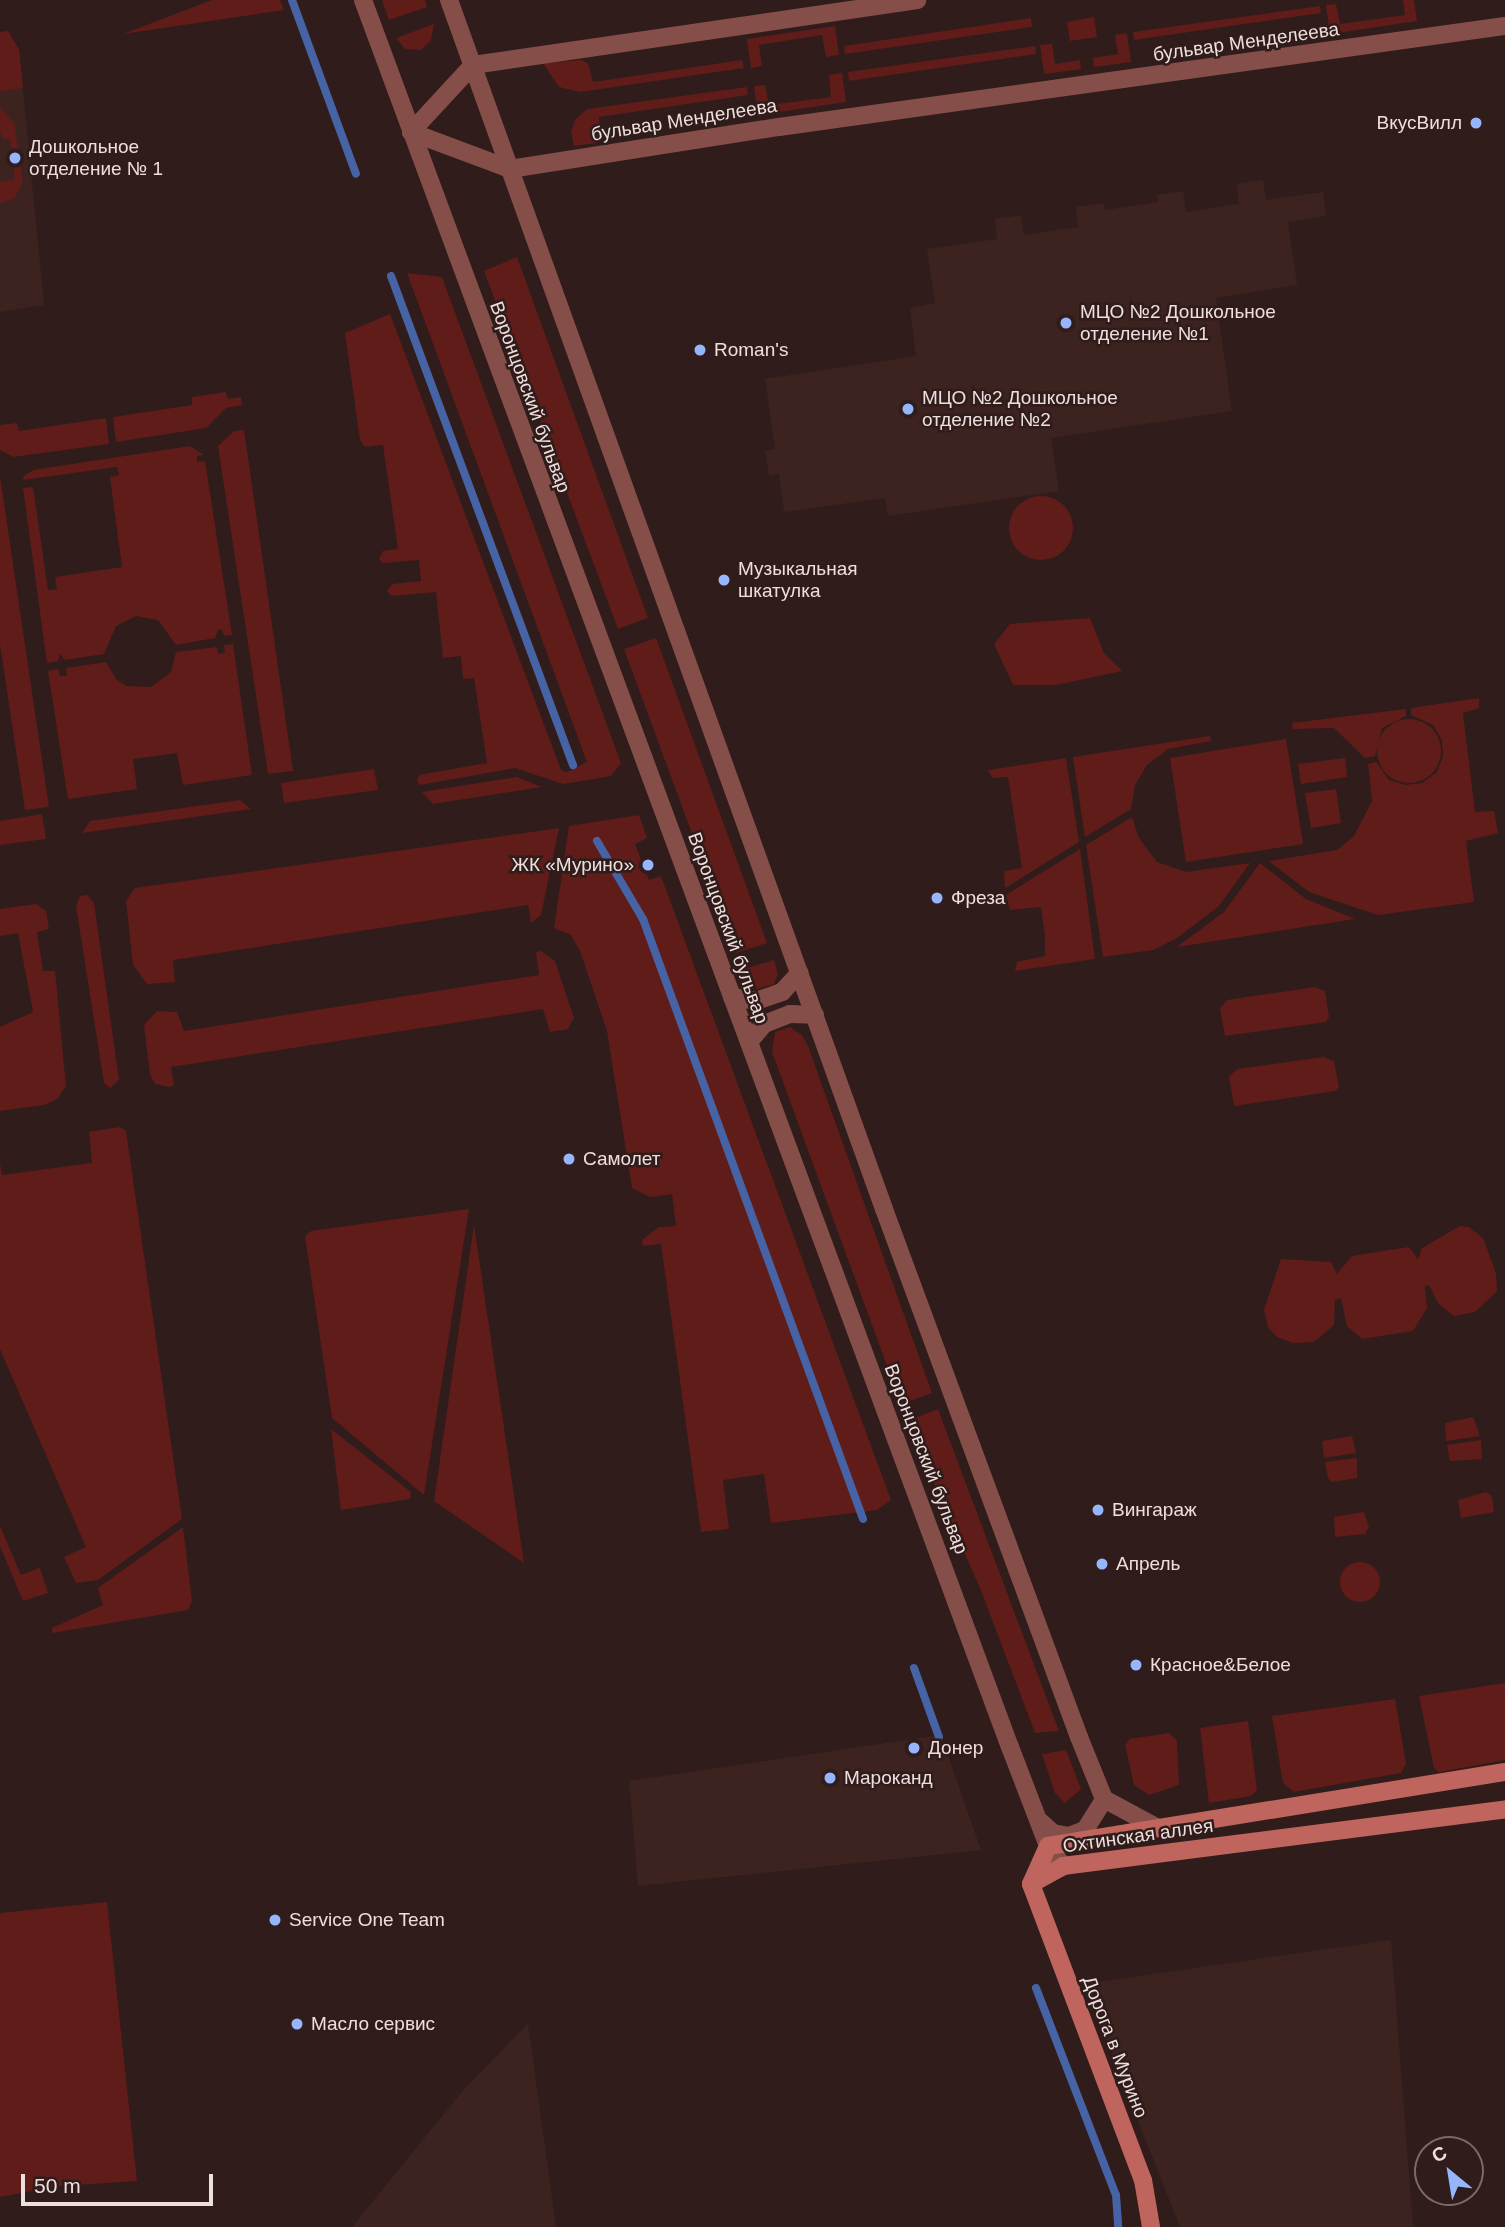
<!DOCTYPE html>
<html>
<head>
<meta charset="utf-8">
<style>
  body { margin:0 }
  #map { position:relative; width:1505px; height:2227px; overflow:hidden; background:#301c1a; font-family:Helvetica,sans-serif }
  div>[style] { position:absolute }
  [style*='--x'] { left:calc(var(--x)*1px); top:calc(var(--y)*1px); width:calc(var(--w)*1px); rotate:calc(var(--a)*1deg) }
  .built>* { inset:0; background:#3d2320 }
  .green>* { inset:0; background:#601c19 }
  .round { border-radius:50% }
  .stream>* { height:8px; margin:-4px; padding:0 4px; transform-origin:4px; border-radius:4px; background:#4663a6 }
  .street>* { height:18px; margin:-9px; padding:0 9px; transform-origin:9px; border-radius:9px; background:#864e49 }
  .secondary>* { height:18px; margin:-9px; padding:0 9px; transform-origin:9px; border-radius:9px; background:#bf655e }
  .dots>* { width:19px; height:19px; translate:-50% -50%; box-sizing:border-box; border:4px solid #301c1a; border-radius:50% }
  span { translate:-50% -50%; white-space:nowrap; text-align:center; line-height:1.15; -webkit-text-stroke:5px #301c1a; paint-order:stroke }
  .street-label { font-size:19px; color:#eddfdd }
  .poi-label { font-size:19px; color:#eddfdd }
  .right { translate:-100% -50%; text-align:right }
  .left { translate:0 -50%; text-align:left }
  .north { position:absolute; left:1414px; top:2136px; width:70px; height:70px; box-sizing:border-box; background:#301c1a; border:2px solid #7c6a68; border-radius:50%; rotate:330deg; font-size:19px; font-weight:700; line-height:28px; text-align:center; color:#eddfdd }
  .north::after { content:''; display:block; margin:auto; width:24px; height:32px; background:#95b6fd; clip-path:polygon(50% 0,100% 100%,50% 72%,0 100%) }
  .scale { position:absolute; left:21px; top:2174px; width:192px; height:32px; box-sizing:border-box; border:4px solid #eddfdd; border-top:0; padding-left:9px; font-size:21px; line-height:24px; white-space:nowrap; color:#eddfdd; -webkit-text-stroke:5px #301c1a; paint-order:stroke }
</style>
</head>
<body>
<div id="map">
  <div class="built">
    <i style="clip-path:polygon(19px 49px,44px 305px,0 312px,0 52px)"></i>
    <i style="clip-path:polygon(1263px 180px,1266px 200px,1323px 192px,1326px 216px,1288px 222px,1297px 285px,1216px 298px,1232px 411px,1051px 438px,1059px 491px,888px 516px,885px 498px,784px 512px,779px 474px,769px 475px,765px 451px,775px 449px,765px 379px,916px 356px,910px 308px,935px 303px,927px 249px,997px 239px,995px 219px,1021px 215px,1024px 235px,1078px 227px,1076px 207px,1104px 203px,1105px 210px,1158px 202px,1157px 195px,1183px 191px,1186px 212px,1239px 204px,1237px 184px)"></i>
    <i style="clip-path:polygon(941px 1735px,981px 1850px,638px 1886px,629px 1781px)"></i>
    <i style="clip-path:polygon(1391px 1940px,1413px 2227px,1180px 2227px,1084px 1984px)"></i>
    <i style="clip-path:polygon(528px 2024px,556px 2227px,352px 2227px,465px 2088px)"></i>
  </div>
  <div class="green">
    <i style="clip-path:polygon(212px 0,280px 0,284px 10px,123px 34px)"></i>
    <i style="clip-path:polygon(382px 0,425px 0,427px 7px,389px 20px)"></i>
    <i style="clip-path:polygon(1403px 0,1414px 0,1417px 21px,1330px 34px,1326px 5px,1336px 4px,1340px 24px,1405px 15px)"></i>
    <i style="clip-path:polygon(1320px 6px,1321px 13px,1134px 40px,1133px 32px)"></i>
    <i style="clip-path:polygon(1094px 17px,1097px 37px,1070px 41px,1067px 22px)"></i>
    <i style="clip-path:polygon(1031px 18px,1032px 27px,845px 54px,844px 46px)"></i>
    <i style="clip-path:polygon(434px 24px,431px 40px,421px 50px,405px 49px,396px 38px)"></i>
    <i style="clip-path:polygon(835px 26px,839px 55px,826px 57px,822px 35px,759px 45px,762px 66px,751px 68px,747px 39px)"></i>
    <i style="clip-path:polygon(8px 31px,19px 49px,23px 88px,0 91px,0 32px)"></i>
    <i style="clip-path:polygon(1127px 33px,1131px 62px,1094px 67px,1093px 58px,1118px 54px,1115px 35px)"></i>
    <i style="clip-path:polygon(1052px 44px,1055px 64px,1080px 60px,1081px 69px,1044px 74px,1040px 45px)"></i>
    <i style="clip-path:polygon(1035px 46px,1036px 54px,849px 81px,848px 72px)"></i>
    <i style="clip-path:polygon(582px 60px,588px 64px,593px 82px,742px 60px,744px 68px,580px 92px,559px 87px,543px 63px)"></i>
    <i style="clip-path:polygon(842px 73px,846px 102px,758px 115px,754px 86px,765px 85px,769px 105px,831px 97px,829px 75px)"></i>
    <i style="clip-path:polygon(747px 87px,748px 95px,599px 117px,601px 136px,596px 143px,574px 146px,571px 131px,575px 120px,587px 109px)"></i>
    <i style="clip-path:polygon(0 108px,14px 123px,23px 181px,15px 198px,0 203px,0 182px,15px 180px,10px 139px,3px 139px,0 131px)"></i>
    <i style="clip-path:polygon(517px 257px,648px 618px,618px 629px,484px 271px)"></i>
    <i style="clip-path:polygon(407px 273px,442px 277px,621px 763px,611px 776px,563px 784px,515px 768px,420px 785px,417px 781px,419px 775px,487px 763px,474px 678px,463px 679px,461px 656px,443px 658px,436px 592px,391px 596px,387px 591px,392px 584px,421px 581px,419px 560px,383px 563px,379px 559px,383px 551px,398px 549px,383px 445px,365px 447px,360px 440px,345px 333px,390px 314px,561px 770px,567px 772px,587px 762px)"></i>
    <i style="clip-path:polygon(226px 392px,228px 399px,241px 397px,242px 405px,226px 408px,206px 428px,116px 442px,113px 417px,192px 405px,192px 397px)"></i>
    <i style="clip-path:polygon(106px 418px,109px 444px,13px 457px,0 450px,0 425px,17px 423px,19px 431px)"></i>
    <i style="clip-path:polygon(244px 430px,293px 771px,268px 774px,218px 446px,234px 431px)"></i>
    <i style="clip-path:polygon(190px 446px,204px 455px,197px 456px,197px 462px,205px 461px,232px 635px,224px 636px,222px 629px,218px 630px,215px 638px,176px 645px,158px 620px,136px 616px,116px 626px,104px 654px,65px 660px,60px 654px,58px 661px,47px 663px,23px 488px,33px 487px,48px 590px,57px 589px,55px 577px,122px 567px,110px 477px,119px 475px,117px 467px,23px 480px,24px 476px,33px 470px)"></i>
    <i style="clip-path:polygon(0 476px,49px 807px,25px 810px,0 644px)"></i>
    <i class="round" style="left:1009px;top:496px;width:64px;height:64px"></i>
    <i style="clip-path:polygon(1090px 618px,1104px 653px,1122px 671px,1056px 685px,1013px 685px,994px 644px,1010px 624px)"></i>
    <i style="clip-path:polygon(656px 638px,767px 943px,736px 953px,624px 649px)"></i>
    <i style="clip-path:polygon(233px 644px,252px 775px,183px 785px,177px 753px,133px 759px,137px 789px,68px 799px,48px 671px,58px 669px,60px 676px,67px 676px,66px 668px,106px 662px,116px 679px,126px 686px,151px 687px,171px 672px,176px 652px,217px 647px,218px 654px,225px 653px,224px 645px)"></i>
    <i style="clip-path:polygon(1479px 698px,1479px 708px,1463px 713px,1475px 812px,1494px 811px,1498px 833px,1466px 841px,1474px 902px,1378px 915px,1309px 892px,1269px 861px,1337px 850px,1354px 836px,1372px 801px,1368px 764px,1376px 762px,1389px 780px,1405px 785px,1422px 783px,1436px 773px,1443px 757px,1442px 740px,1433px 725px,1411px 715px,1411px 708px)"></i>
    <i style="clip-path:polygon(1406px 709px,1406px 716px,1382px 728px,1375px 756px,1365px 758px,1334px 728px,1293px 729px,1292px 723px)"></i>
    <i class="round" style="left:1377px;top:719px;width:64px;height:64px"></i>
    <i style="clip-path:polygon(1210px 736px,1211px 741px,1168px 749px,1147px 765px,1135px 785px,1131px 809px,1085px 837px,1073px 757px)"></i>
    <i style="clip-path:polygon(1286px 739px,1303px 844px,1186px 862px,1170px 758px)"></i>
    <i style="clip-path:polygon(1066px 758px,1079px 842px,1005px 888px,1004px 871px,1022px 868px,1008px 777px,992px 778px,988px 770px)"></i>
    <i style="clip-path:polygon(1345px 758px,1347px 777px,1301px 784px,1298px 764px)"></i>
    <i style="clip-path:polygon(374px 769px,378px 790px,284px 803px,281px 783px)"></i>
    <i style="clip-path:polygon(517px 777px,542px 787px,433px 804px,422px 792px)"></i>
    <i style="clip-path:polygon(1336px 789px,1341px 823px,1311px 828px,1305px 793px)"></i>
    <i style="clip-path:polygon(240px 800px,251px 809px,82px 833px,90px 821px)"></i>
    <i style="clip-path:polygon(42px 814px,46px 839px,0 845px,0 821px)"></i>
    <i style="clip-path:polygon(639px 815px,647px 838px,635px 844px,649px 880px,661px 876px,891px 1500px,877px 1510px,771px 1523px,764px 1474px,723px 1480px,729px 1529px,701px 1532px,661px 1244px,643px 1246px,642px 1240px,659px 1227px,676px 1226px,672px 1194px,650px 1197px,632px 1188px,607px 1031px,580px 951px,571px 935px,554px 928px,569px 826px)"></i>
    <i style="clip-path:polygon(1132px 817px,1139px 838px,1157px 862px,1186px 872px,1250px 863px,1219px 906px,1177px 938px,1153px 950px,1103px 957px,1086px 845px)"></i>
    <i style="clip-path:polygon(559px 828px,541px 915px,531px 923px,528px 905px,173px 960px,175px 982px,147px 984px,133px 965px,126px 901px,135px 888px)"></i>
    <i style="clip-path:polygon(1080px 849px,1095px 959px,1015px 971px,1017px 962px,1045px 956px,1045px 936px,1041px 907px,1010px 910px,1006px 895px)"></i>
    <i style="clip-path:polygon(1260px 863px,1306px 899px,1355px 919px,1177px 947px,1224px 912px)"></i>
    <i style="clip-path:polygon(87px 895px,94px 903px,119px 1080px,110px 1088px,104px 1083px,76px 906px,80px 896px)"></i>
    <i style="clip-path:polygon(36px 904px,46px 911px,49px 929px,37px 932px,43px 971px,55px 971px,66px 1086px,57px 1099px,44px 1105px,0 1111px,0 1027px,33px 1012px,18px 933px,0 936px,0 909px)"></i>
    <i style="clip-path:polygon(541px 951px,555px 961px,574px 1018px,568px 1029px,550px 1032px,543px 1009px,171px 1067px,174px 1085px,170px 1087px,155px 1084px,150px 1074px,144px 1025px,157px 1011px,177px 1012px,184px 1031px,539px 975px,536px 952px)"></i>
    <i style="clip-path:polygon(774px 960px,778px 974px,774px 984px,757px 989px,746px 981px,741px 970px)"></i>
    <i style="clip-path:polygon(1315px 987px,1325px 991px,1329px 1017px,1326px 1022px,1225px 1036px,1220px 1008px,1227px 1000px)"></i>
    <i style="clip-path:polygon(790px 1027px,802px 1035px,808px 1046px,932px 1393px,901px 1404px,772px 1052px,775px 1032px)"></i>
    <i style="clip-path:polygon(1324px 1057px,1334px 1061px,1339px 1087px,1335px 1091px,1234px 1106px,1229px 1077px,1237px 1069px)"></i>
    <i style="clip-path:polygon(120px 1127px,126px 1131px,182px 1519px,98px 1580px,76px 1583px,64px 1557px,86px 1547px,0 1349px,0 1163px,2px 1175px,92px 1163px,89px 1132px)"></i>
    <i style="clip-path:polygon(469px 1209px,424px 1495px,332px 1418px,305px 1236px,311px 1231px)"></i>
    <i style="clip-path:polygon(474px 1225px,524px 1563px,434px 1501px)"></i>
    <i style="clip-path:polygon(1460px 1226px,1469px 1227px,1483px 1238px,1496px 1273px,1497px 1291px,1475px 1312px,1454px 1316px,1438px 1303px,1429px 1285px,1425px 1286px,1427px 1308px,1413px 1331px,1362px 1339px,1347px 1326px,1341px 1298px,1335px 1300px,1334px 1325px,1314px 1342px,1293px 1343px,1277px 1337px,1268px 1327px,1264px 1310px,1281px 1259px,1331px 1262px,1337px 1274px,1352px 1256px,1409px 1247px,1418px 1259px,1422px 1248px)"></i>
    <i style="clip-path:polygon(938px 1409px,1059px 1731px,1035px 1733px,982px 1593px,907px 1421px)"></i>
    <i style="clip-path:polygon(1473px 1417px,1480px 1436px,1446px 1441px,1445px 1423px)"></i>
    <i style="clip-path:polygon(331px 1429px,411px 1492px,410px 1499px,341px 1510px)"></i>
    <i style="clip-path:polygon(1352px 1436px,1356px 1453px,1324px 1458px,1322px 1441px)"></i>
    <i style="clip-path:polygon(1481px 1440px,1482px 1459px,1450px 1461px,1447px 1445px)"></i>
    <i style="clip-path:polygon(1357px 1458px,1357px 1478px,1332px 1482px,1328px 1478px,1325px 1462px)"></i>
    <i style="clip-path:polygon(1486px 1492px,1492px 1496px,1494px 1512px,1461px 1518px,1458px 1500px)"></i>
    <i style="clip-path:polygon(1364px 1512px,1369px 1527px,1365px 1534px,1335px 1537px,1334px 1517px)"></i>
    <i style="clip-path:polygon(0 1526px,21px 1575px,40px 1568px,48px 1593px,23px 1601px,0 1546px)"></i>
    <i style="clip-path:polygon(183px 1527px,192px 1601px,188px 1610px,52px 1633px,52px 1628px,103px 1605px,98px 1588px)"></i>
    <i class="round" style="left:1340px;top:1562px;width:40px;height:40px"></i>
    <i style="clip-path:polygon(1505px 1683px,1505px 1760px,1439px 1772px,1434px 1768px,1419px 1696px)"></i>
    <i style="clip-path:polygon(1395px 1699px,1406px 1764px,1401px 1773px,1294px 1792px,1283px 1783px,1272px 1716px)"></i>
    <i style="clip-path:polygon(1248px 1721px,1257px 1790px,1251px 1796px,1209px 1803px,1200px 1728px)"></i>
    <i style="clip-path:polygon(1169px 1733px,1177px 1741px,1179px 1785px,1149px 1795px,1134px 1785px,1125px 1745px,1130px 1739px)"></i>
    <i style="clip-path:polygon(1066px 1750px,1081px 1789px,1065px 1803px,1055px 1793px,1042px 1754px)"></i>
    <i style="clip-path:polygon(107px 1902px,137px 2181px,60px 2186px,0 2197px,0 1913px)"></i>
  </div>
  <div class="stream">
    <i style="--x:292;--y:0;--w:185;--a:69.8"></i>
    <i style="--x:391;--y:276;--w:522;--a:69.59"></i>
    <i style="--x:597;--y:841;--w:91;--a:59.5"></i>
    <i style="--x:643;--y:919;--w:639;--a:69.86"></i>
    <i style="--x:914;--y:1668;--w:73;--a:70.1"></i>
    <i style="--x:1036;--y:1988;--w:222;--a:68.9"></i>
    <i style="--x:1116;--y:2195;--w:32;--a:86"></i>
  </div>
  <div class="street">
    <i style="--x:363;--y:0;--w:1863;--a:69.68"></i>
    <i style="--x:1010;--y:1747;--w:106;--a:69"></i>
    <i style="--x:1048;--y:1846;--w:25;--a:53"></i>
    <i style="--x:449;--y:0;--w:1285;--a:70.21"></i>
    <i style="--x:884;--y:1209;--w:563;--a:69.73"></i>
    <i style="--x:1079;--y:1737;--w:67;--a:68"></i>
    <i style="--x:1104;--y:1799;--w:59;--a:28.3"></i>
    <i style="--x:411;--y:132;--w:106;--a:20.5"></i>
    <i style="--x:510;--y:169;--w:272;--a:-8.9"></i>
    <i style="--x:779;--y:127;--w:733;--a:-7.92"></i>
    <i style="--x:411;--y:132;--w:91;--a:-47.2"></i>
    <i style="--x:473;--y:65;--w:449;--a:-8.3"></i>
    <i style="--x:732;--y:997;--w:24;--a:9"></i>
    <i style="--x:756;--y:1001;--w:28;--a:-19"></i>
    <i style="--x:782;--y:992;--w:26;--a:-47"></i>
    <i style="--x:749;--y:1042;--w:23;--a:-50"></i>
    <i style="--x:764;--y:1024;--w:28;--a:-21"></i>
    <i style="--x:790;--y:1014;--w:25;--a:2"></i>
    <i style="--x:1041;--y:1822;--w:16;--a:43"></i>
    <i style="--x:1053;--y:1833;--w:16;--a:11"></i>
    <i style="--x:1069;--y:1836;--w:17;--a:-21"></i>
    <i style="--x:1085;--y:1830;--w:36;--a:-58"></i>
  </div>
  <div class="secondary">
    <i style="--x:1031;--y:1884;--w:42;--a:-65.9"></i>
    <i style="--x:1048;--y:1846;--w:463;--a:-9.2"></i>
    <i style="--x:1031;--y:1884;--w:37;--a:-29"></i>
    <i style="--x:1063;--y:1866;--w:446;--a:-7.3"></i>
    <i style="--x:1031;--y:1884;--w:316;--a:69.3"></i>
    <i style="--x:1143;--y:2180;--w:48;--a:80.3"></i>
  </div>
  <div class="dots">
    <i style="left:1476px;top:123px;background:#95b6fd"></i>
    <i style="left:15px;top:158px;background:#95b6fd"></i>
    <i style="left:1066px;top:323px;background:#95b6fd"></i>
    <i style="left:700px;top:350px;background:#95b6fd"></i>
    <i style="left:908px;top:409px;background:#95b6fd"></i>
    <i style="left:724px;top:580px;background:#95b6fd"></i>
    <i style="left:648px;top:865px;background:#95b6fd"></i>
    <i style="left:937px;top:898px;background:#95b6fd"></i>
    <i style="left:569px;top:1159px;background:#95b6fd"></i>
    <i style="left:1098px;top:1510px;background:#95b6fd"></i>
    <i style="left:1102px;top:1564px;background:#95b6fd"></i>
    <i style="left:1136px;top:1665px;background:#95b6fd"></i>
    <i style="left:914px;top:1748px;background:#95b6fd"></i>
    <i style="left:830px;top:1778px;background:#95b6fd"></i>
    <i style="left:275px;top:1920px;background:#95b6fd"></i>
    <i style="left:297px;top:2024px;background:#95b6fd"></i>
  </div>
  <div class="street-label">
    <span style="left:1246px;top:42px;rotate:-8deg">бульвар Менделеева</span>
    <span style="left:684px;top:120px;rotate:-9deg">бульвар Менделеева</span>
    <span style="left:530px;top:397px;rotate:70deg">Воронцовский бульвар</span>
    <span style="left:728px;top:928px;rotate:70deg">Воронцовский бульвар</span>
    <span style="left:926px;top:1459px;rotate:69deg">Воронцовский бульвар</span>
    <span style="left:1138px;top:1836px;rotate:-8deg">Охтинская аллея</span>
    <span style="left:1115px;top:2047px;rotate:69deg">Дорога в Мурино</span>
  </div>
  <div class="poi-label">
    <span class="right" style="left:1462px;top:123px">ВкусВилл</span>
    <span class="left" style="left:29px;top:158px">Дошкольное<br>отделение № 1</span>
    <span class="left" style="left:1080px;top:323px">МЦО №2 Дошкольное<br>отделение №1</span>
    <span class="left" style="left:714px;top:350px">Roman's</span>
    <span class="left" style="left:922px;top:409px">МЦО №2 Дошкольное<br>отделение №2</span>
    <span class="left" style="left:738px;top:580px">Музыкальная<br>шкатулка</span>
    <span class="right" style="left:634px;top:865px">ЖК «Мурино»</span>
    <span class="left" style="left:951px;top:898px">Фреза</span>
    <span class="left" style="left:583px;top:1159px">Самолет</span>
    <span class="left" style="left:1112px;top:1510px">Вингараж</span>
    <span class="left" style="left:1116px;top:1564px">Апрель</span>
    <span class="left" style="left:1150px;top:1665px">Красное&amp;Белое</span>
    <span class="left" style="left:928px;top:1748px">Донер</span>
    <span class="left" style="left:844px;top:1778px">Мароканд</span>
    <span class="left" style="left:289px;top:1920px">Service One Team</span>
    <span class="left" style="left:311px;top:2024px">Масло сервис</span>
  </div>
  <div class="north">С</div>
  <div class="scale">50 m</div>
</div>
</body>
</html>
